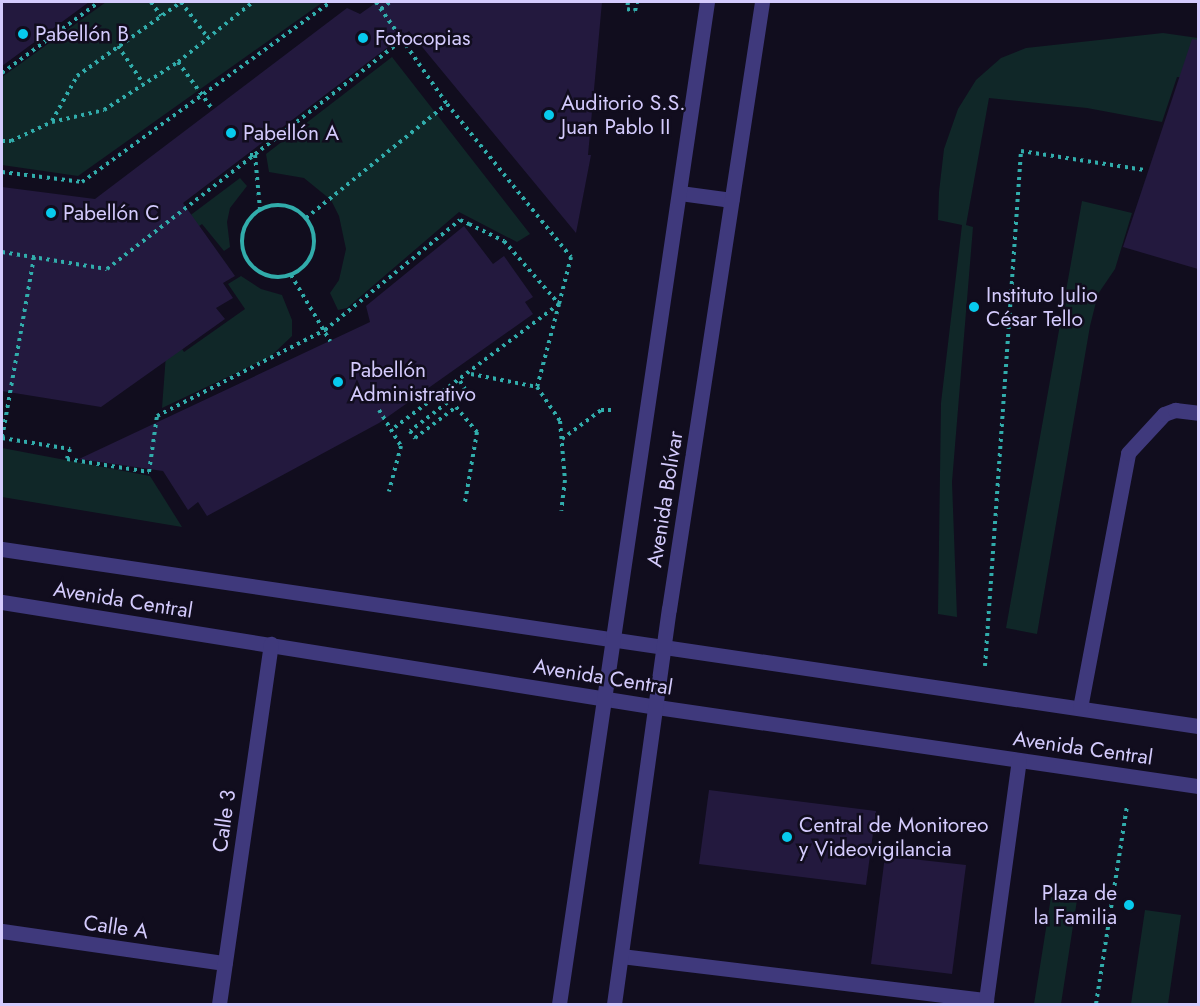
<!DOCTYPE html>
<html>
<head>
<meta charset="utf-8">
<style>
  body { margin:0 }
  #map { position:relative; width:1200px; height:1006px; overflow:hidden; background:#110d1e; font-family:Jost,sans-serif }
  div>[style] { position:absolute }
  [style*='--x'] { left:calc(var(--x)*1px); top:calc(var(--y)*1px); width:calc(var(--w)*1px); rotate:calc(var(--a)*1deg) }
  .green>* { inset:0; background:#102728 }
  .building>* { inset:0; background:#23193e }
  .path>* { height:4px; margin-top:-2px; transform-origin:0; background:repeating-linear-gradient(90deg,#31acab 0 3px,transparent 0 7.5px) }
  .path>.ring { margin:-2px; padding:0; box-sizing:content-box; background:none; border:4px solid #31acab; border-radius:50% }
  .minor>* { height:15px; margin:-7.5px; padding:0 7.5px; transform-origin:7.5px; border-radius:7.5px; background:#3f397c }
  .dots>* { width:16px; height:16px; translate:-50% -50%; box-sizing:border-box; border:3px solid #110d1e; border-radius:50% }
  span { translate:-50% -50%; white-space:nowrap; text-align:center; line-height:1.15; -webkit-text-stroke:5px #110d1e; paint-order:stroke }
  .poi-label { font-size:21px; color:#d4cbfd }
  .left { translate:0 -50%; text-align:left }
  .right { translate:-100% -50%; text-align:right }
  .street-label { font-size:21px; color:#d4cbfd }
  .frame { position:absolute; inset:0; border:3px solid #d4cbfd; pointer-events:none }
</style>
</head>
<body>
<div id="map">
  <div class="green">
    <i style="clip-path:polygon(106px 2px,323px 2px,78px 176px,2px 165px,2px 77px)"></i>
    <i style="clip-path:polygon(1163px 33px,1198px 38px,1198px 79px,1177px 77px,1162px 122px,1087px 108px,989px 98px,966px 225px,973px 227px,952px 482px,957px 617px,938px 614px,941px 403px,962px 225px,938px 220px,939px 192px,944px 149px,958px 109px,976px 80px,1001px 58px,1026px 48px)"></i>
    <i style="clip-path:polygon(392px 57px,530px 234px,517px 242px,459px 212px,347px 308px,338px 310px,330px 293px,339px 280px,346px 249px,339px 216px,331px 200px,304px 178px,269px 172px,266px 154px)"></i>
    <i style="clip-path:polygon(240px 178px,247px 186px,230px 208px,227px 222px,230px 247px,224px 251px,202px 224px,122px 282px,112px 274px)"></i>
    <i style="clip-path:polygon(1082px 201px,1132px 213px,1115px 269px,1098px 294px,1090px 326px,1037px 634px,1006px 628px)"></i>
    <i style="clip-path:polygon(241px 276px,261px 289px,282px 295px,292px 320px,292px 336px,270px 357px,162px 408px,167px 341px,173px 335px,184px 352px,245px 309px,228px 284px)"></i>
    <i style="clip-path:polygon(2px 448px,150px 476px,182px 527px,2px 497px)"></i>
    <i style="clip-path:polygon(1051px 897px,1077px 900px,1061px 1004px,1034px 1004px)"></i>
    <i style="clip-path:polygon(1145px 910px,1181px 915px,1168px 1004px,1131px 1004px)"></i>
  </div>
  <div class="building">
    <i style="clip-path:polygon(2px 2px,89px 2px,2px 66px)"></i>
    <i style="clip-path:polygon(377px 2px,602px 2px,588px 155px,591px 155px,576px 233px,409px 31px,183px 203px,235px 276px,223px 283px,233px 298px,216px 308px,225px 319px,101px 407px,2px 391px,2px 187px,95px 199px,347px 8px,360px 14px)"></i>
    <i style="clip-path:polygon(1192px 39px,1198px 40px,1198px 269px,1123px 247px)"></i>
    <i style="clip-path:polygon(464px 226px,493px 264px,504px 256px,533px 297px,525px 302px,533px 314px,379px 423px,207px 516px,198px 502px,188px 510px,163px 471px,79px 459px,370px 322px,366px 306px)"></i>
    <i style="clip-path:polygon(709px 790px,876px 811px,866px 885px,699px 864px)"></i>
    <i style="clip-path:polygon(885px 856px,966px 865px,952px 974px,871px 964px)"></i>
  </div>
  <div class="path">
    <i style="--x:151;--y:2;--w:17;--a:54"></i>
    <i style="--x:181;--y:2;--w:45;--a:53.1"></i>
    <i style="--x:376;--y:2;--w:124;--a:55.2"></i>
    <i style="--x:447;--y:104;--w:197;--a:51"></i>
    <i style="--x:571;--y:257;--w:49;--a:104.3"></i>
    <i style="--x:559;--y:304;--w:210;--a:143.1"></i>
    <i style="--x:628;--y:2;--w:7;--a:98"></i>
    <i style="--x:627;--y:9;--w:8;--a:14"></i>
    <i style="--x:635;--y:11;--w:9;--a:-77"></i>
    <i style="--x:381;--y:9;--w:11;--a:-38"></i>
    <i style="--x:118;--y:46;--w:45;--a:56"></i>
    <i style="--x:178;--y:62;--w:59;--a:53.9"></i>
    <i style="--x:2;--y:73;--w:120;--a:-36.2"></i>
    <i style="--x:52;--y:121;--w:51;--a:-60.9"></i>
    <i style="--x:77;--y:76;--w:128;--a:-35.4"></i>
    <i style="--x:2;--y:141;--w:9;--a:0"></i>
    <i style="--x:11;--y:141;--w:45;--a:-24.9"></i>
    <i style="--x:52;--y:122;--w:53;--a:-13"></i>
    <i style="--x:104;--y:110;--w:88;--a:-33"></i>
    <i style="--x:178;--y:62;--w:96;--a:-38.7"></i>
    <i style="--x:250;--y:155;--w:5;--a:0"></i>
    <i style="--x:255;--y:155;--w:54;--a:84.7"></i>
    <i style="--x:2;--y:172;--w:81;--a:7.1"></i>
    <i style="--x:82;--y:182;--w:307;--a:-35.9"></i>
    <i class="ring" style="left:242px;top:205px;width:68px;height:68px"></i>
    <i style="--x:306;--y:218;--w:181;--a:-39"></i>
    <i style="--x:2;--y:252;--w:106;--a:9.2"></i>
    <i style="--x:107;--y:269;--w:375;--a:-37.8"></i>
    <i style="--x:34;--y:257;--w:184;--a:100"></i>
    <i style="--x:2;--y:438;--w:69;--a:9.2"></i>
    <i style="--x:70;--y:449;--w:10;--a:107"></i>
    <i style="--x:67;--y:459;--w:83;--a:9"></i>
    <i style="--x:149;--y:472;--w:57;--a:-81.9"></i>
    <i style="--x:157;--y:416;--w:189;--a:-27.1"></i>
    <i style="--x:325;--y:330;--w:174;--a:-39.2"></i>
    <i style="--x:460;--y:220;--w:10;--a:24"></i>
    <i style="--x:469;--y:224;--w:39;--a:26"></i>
    <i style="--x:504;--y:241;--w:84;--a:48.9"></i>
    <i style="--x:559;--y:304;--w:86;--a:104.8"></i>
    <i style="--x:537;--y:387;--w:41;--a:55.9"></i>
    <i style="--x:560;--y:421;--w:59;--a:85.2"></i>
    <i style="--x:565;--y:480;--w:31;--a:97"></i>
    <i style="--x:291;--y:275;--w:77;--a:59.4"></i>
    <i style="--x:471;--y:374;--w:67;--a:11.1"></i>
    <i style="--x:460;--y:381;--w:9;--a:58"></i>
    <i style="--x:465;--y:389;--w:69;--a:142.6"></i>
    <i style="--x:410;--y:431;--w:9;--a:54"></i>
    <i style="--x:415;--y:438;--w:51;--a:-37.1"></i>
    <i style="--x:456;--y:407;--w:33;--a:50"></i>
    <i style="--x:477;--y:432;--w:71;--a:99.7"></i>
    <i style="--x:379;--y:410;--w:42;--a:58.6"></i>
    <i style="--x:401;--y:446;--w:47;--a:104.9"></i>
    <i style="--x:562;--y:439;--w:49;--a:-36.6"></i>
    <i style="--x:601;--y:410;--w:15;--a:0"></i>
    <i style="--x:985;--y:666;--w:516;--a:-86"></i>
    <i style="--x:1021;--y:151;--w:125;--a:8.7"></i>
    <i style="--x:1096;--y:1004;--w:199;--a:-81.1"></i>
  </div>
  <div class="minor">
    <i style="--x:680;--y:193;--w:52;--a:7.7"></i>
    <i style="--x:2;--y:549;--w:1209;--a:8.42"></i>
    <i style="--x:2;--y:602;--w:663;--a:9.11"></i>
    <i style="--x:657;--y:707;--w:547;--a:8.31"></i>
    <i style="--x:1080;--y:708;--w:259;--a:-79.3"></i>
    <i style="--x:1128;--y:453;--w:53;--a:-47.3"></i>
    <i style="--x:1164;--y:414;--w:12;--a:-20"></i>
    <i style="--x:1175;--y:410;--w:23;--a:7"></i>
    <i style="--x:2;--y:931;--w:225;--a:8.2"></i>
    <i style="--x:621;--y:956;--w:368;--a:6.9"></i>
    <i style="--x:986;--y:1000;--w:242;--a:-82.2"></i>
    <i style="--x:219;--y:1004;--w:364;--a:-81.8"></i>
    <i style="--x:559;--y:1004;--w:1013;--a:-81.6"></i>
    <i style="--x:614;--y:1004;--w:399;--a:-82.1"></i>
    <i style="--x:669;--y:609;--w:614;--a:-81.29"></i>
  </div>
  <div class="dots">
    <i style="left:23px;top:34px;background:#07caed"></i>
    <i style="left:363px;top:38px;background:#07caed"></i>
    <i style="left:549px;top:115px;background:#07caed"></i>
    <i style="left:231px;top:133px;background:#07caed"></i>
    <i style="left:51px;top:213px;background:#07caed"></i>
    <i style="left:974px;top:307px;background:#07caed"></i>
    <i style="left:338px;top:382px;background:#07caed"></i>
    <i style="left:787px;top:837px;background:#07caed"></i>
    <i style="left:1129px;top:905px;background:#07caed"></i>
  </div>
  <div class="poi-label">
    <span class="left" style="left:35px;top:34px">Pabellón B</span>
    <span class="left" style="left:375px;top:38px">Fotocopias</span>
    <span class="left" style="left:561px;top:115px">Auditorio S.S.<br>Juan Pablo II</span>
    <span class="left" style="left:243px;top:133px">Pabellón A</span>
    <span class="left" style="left:63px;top:213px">Pabellón C</span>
    <span class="left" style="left:986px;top:307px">Instituto Julio<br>César Tello</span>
    <span class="left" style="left:350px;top:382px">Pabellón<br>Administrativo</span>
    <span class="left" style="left:799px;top:837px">Central de Monitoreo<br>y Videovigilancia</span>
    <span class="right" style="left:1117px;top:905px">Plaza de<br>la Familia</span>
  </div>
  <div class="street-label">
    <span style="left:665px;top:499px;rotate:-81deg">Avenida Bolívar</span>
    <span style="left:123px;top:600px;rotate:9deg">Avenida Central</span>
    <span style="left:603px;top:677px;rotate:9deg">Avenida Central</span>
    <span style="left:1083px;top:748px;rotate:8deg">Avenida Central</span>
    <span style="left:224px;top:821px;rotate:-82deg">Calle 3</span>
    <span style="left:116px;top:927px;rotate:8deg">Calle A</span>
  </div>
  <div class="frame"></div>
</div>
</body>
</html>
